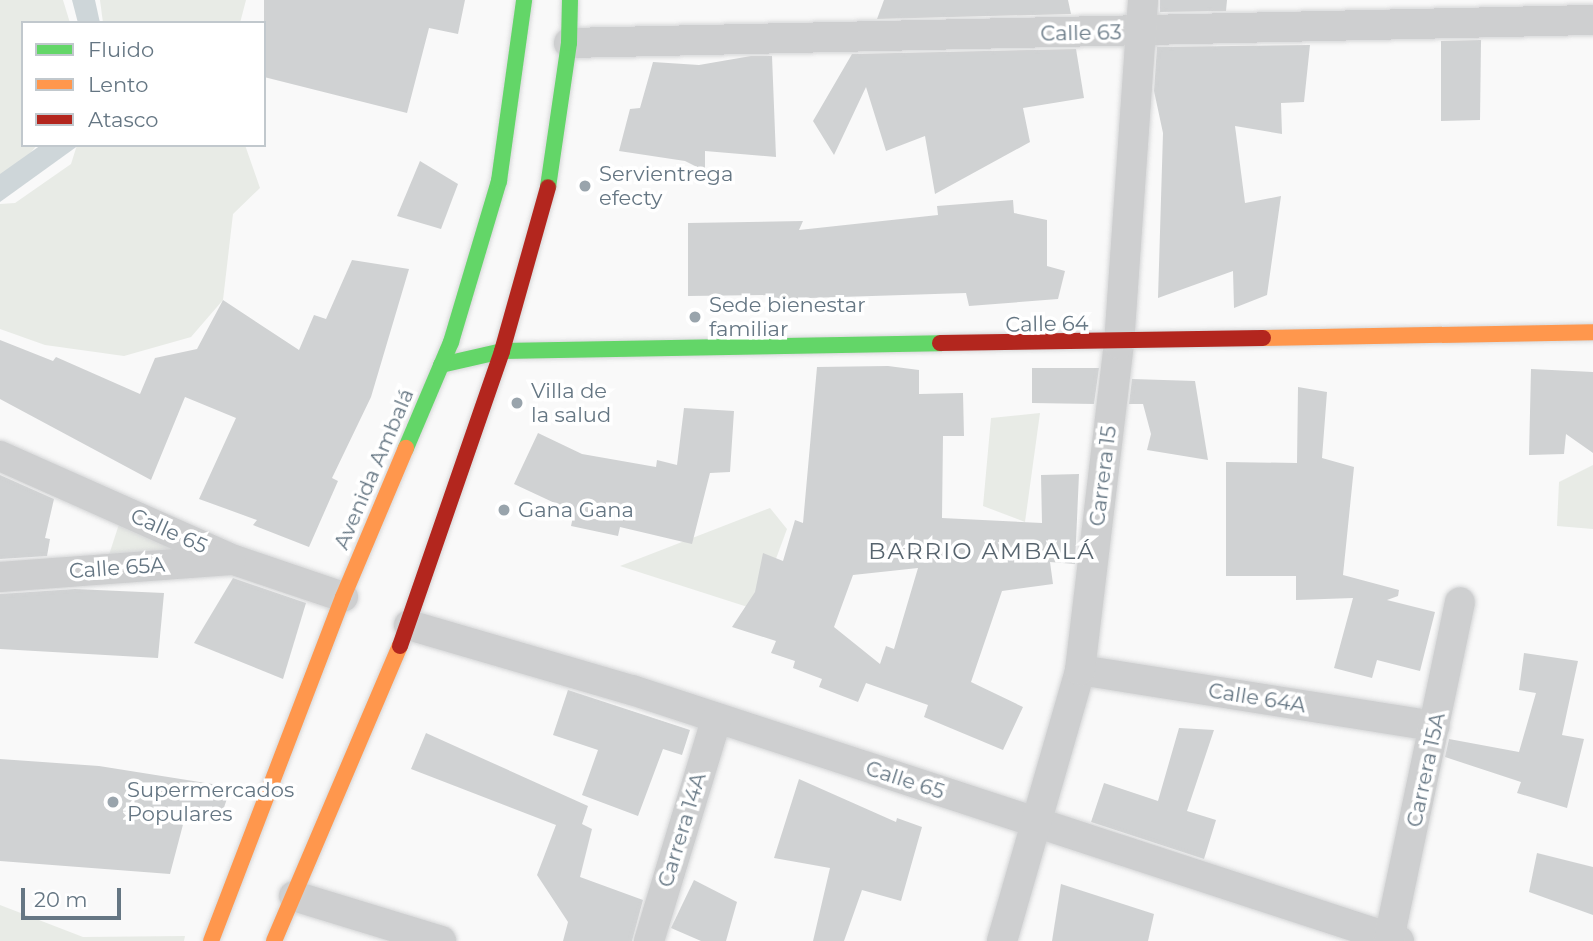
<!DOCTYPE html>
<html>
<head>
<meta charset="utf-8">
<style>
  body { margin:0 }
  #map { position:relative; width:1593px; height:941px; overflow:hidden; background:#f9f9f9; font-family:Montserrat,sans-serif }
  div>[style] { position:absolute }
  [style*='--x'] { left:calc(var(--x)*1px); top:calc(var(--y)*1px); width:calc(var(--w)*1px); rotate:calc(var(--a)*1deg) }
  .green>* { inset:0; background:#e8ebe6 }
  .water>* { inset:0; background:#ced6d9 }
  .building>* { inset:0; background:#d0d2d3 }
  .roads { filter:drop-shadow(0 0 2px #d5d6d7) drop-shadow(0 0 2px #d5d6d7) }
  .street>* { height:30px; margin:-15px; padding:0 15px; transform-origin:15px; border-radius:15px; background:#cecfd0 }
  .fast>* { height:16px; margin:-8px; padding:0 8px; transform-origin:8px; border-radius:8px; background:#63d668 }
  .slow>* { height:16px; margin:-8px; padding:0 8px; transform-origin:8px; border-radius:8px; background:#ff974d }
  .jam>* { height:16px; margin:-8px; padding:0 8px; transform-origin:8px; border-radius:8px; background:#b3261e }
  .dots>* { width:19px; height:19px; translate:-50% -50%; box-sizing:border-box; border:4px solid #fff; border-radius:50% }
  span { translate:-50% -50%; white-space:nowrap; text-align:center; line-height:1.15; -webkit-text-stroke:7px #fff; paint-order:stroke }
  .street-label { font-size:21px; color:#657683 }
  .poi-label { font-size:21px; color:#657683 }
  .left { translate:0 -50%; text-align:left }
  .neighbourhood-label { font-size:23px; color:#57646e; letter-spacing:2px }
  .legend { position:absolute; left:21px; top:21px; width:245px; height:126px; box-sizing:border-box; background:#fff; border:2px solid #c1c8cd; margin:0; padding:9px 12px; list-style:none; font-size:21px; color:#657683 }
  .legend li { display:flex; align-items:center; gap:14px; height:35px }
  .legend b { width:35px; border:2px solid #c1c8cd }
  .scale { position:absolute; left:21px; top:888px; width:100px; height:32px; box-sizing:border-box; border:4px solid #657683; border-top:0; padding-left:9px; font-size:21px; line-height:24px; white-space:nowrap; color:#657683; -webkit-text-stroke:5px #fff; paint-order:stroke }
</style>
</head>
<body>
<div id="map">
  <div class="green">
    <i style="clip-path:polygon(0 0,63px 0,70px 23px,23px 23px,23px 145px,37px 145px,0 190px)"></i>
    <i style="clip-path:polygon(100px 0,246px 0,240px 23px,103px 23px)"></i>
    <i style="clip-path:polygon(77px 145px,245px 145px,260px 188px,233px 214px,223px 300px,191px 337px,124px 356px,45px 345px,0 329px,0 204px,15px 203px,71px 164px)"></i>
    <i style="clip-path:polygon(1040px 413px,1025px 522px,983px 506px,991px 418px)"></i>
    <i style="clip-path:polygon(1593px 465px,1593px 529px,1557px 526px,1559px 482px)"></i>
    <i style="clip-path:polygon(770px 508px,787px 529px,757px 610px,620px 566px)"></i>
    <i style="clip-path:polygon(121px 518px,215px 556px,107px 561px)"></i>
    <i style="clip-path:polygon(0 905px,83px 937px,185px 936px,184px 941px,0 941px)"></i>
  </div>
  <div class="water">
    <i style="clip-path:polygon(72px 0,95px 0,100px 23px,78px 23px)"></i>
    <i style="clip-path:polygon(41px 145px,79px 145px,0 202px,0 174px)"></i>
  </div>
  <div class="building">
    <i style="clip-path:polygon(264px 0,465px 0,458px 34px,429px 28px,407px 113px,264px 77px)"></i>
    <i style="clip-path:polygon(884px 0,1068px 0,1071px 14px,877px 19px)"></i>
    <i style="clip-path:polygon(1160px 0,1227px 0,1226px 11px,1160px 12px)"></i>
    <i style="clip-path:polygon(1481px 40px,1480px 120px,1441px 121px,1441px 41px)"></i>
    <i style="clip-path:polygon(1310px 45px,1304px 102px,1281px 103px,1282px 134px,1235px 126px,1245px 203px,1281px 196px,1267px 295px,1234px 308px,1233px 271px,1158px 298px,1163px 133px,1154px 91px,1157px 47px)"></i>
    <i style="clip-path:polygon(1076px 49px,1084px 98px,1023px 108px,1030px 142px,935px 194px,925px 136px,886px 151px,866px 87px,834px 155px,813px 121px,852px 54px)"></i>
    <i style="clip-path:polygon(751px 56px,772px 56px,776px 157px,705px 151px,705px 171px,685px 161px,619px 151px,630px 109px,640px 108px,653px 62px,699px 65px)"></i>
    <i style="clip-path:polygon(420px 161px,458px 184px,441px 229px,397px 216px)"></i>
    <i style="clip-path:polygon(1013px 200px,1014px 213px,1047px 220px,1047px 266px,1065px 271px,1058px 299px,969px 306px,966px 293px,809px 298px,773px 306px,773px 295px,688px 296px,688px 223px,803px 221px,799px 230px,938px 215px,937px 206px)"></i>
    <i style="clip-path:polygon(352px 260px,409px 269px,371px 397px,332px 478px,338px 481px,309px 547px,253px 525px,257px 520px,199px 499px,236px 418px,185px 397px,151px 480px,0 399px,0 340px,53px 361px,56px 357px,140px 394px,155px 358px,197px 349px,223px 300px,299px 350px,314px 315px,326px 319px)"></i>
    <i style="clip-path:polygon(evenodd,888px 366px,919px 370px,919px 394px,963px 393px,964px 436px,943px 436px,942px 518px,1042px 523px,1041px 475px,1079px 474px,1075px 564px,1050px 562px,1053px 584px,1002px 591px,971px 682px,1023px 707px,1003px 750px,924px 717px,928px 705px,866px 683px,858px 702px,819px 687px,822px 679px,793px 668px,795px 661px,771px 653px,776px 641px,732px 627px,755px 592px,763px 553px,783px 561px,795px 520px,803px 523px,817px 367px,888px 366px,918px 568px,894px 649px,886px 646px,880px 664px,834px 627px,853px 575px,918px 568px)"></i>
    <i style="clip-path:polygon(1032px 368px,1099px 368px,1094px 404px,1032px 403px)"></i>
    <i style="clip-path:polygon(1531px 369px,1593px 372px,1593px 453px,1566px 434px,1564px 454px,1529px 455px)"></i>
    <i style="clip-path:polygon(1132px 379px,1195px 381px,1208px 460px,1147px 450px,1151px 434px,1143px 404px,1129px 404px)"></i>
    <i style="clip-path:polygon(1298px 387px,1327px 392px,1322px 458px,1354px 467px,1343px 575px,1399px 590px,1398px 596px,1387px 600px,1435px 612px,1420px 671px,1377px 660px,1372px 678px,1334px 668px,1353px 598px,1296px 600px,1296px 576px,1226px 576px,1226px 462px,1297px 463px)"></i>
    <i style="clip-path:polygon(684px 408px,734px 411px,730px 472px,710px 473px,692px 544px,620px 527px,618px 536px,571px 526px,574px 512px,514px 484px,538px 433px,582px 454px,656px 467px,657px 460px,677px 465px)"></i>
    <i style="clip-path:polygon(0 475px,54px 499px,45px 538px,50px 539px,47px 556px,0 559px)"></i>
    <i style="clip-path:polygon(233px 578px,306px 603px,283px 679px,194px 643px)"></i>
    <i style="clip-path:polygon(75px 589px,164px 593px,158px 658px,0 649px,0 594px)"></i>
    <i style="clip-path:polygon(1524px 653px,1578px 661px,1562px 735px,1584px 739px,1567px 808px,1517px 793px,1521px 782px,1445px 757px,1449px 739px,1519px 752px,1536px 693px,1519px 690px)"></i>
    <i style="clip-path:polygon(568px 690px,690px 730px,682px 755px,663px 749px,638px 816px,582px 795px,598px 750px,553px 735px)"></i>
    <i style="clip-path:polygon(1179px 728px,1214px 730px,1187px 811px,1216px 820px,1204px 859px,1091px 822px,1104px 783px,1158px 801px)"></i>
    <i style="clip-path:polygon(426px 733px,588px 806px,582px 824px,592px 829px,580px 877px,643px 900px,632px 941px,563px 941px,568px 922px,537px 875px,556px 825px,411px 769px)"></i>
    <i style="clip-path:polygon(0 759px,99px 766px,231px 787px,219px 822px,185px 817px,170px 874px,0 861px)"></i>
    <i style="clip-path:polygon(799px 779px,896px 822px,897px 818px,922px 827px,901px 901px,862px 890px,844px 941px,813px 941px,830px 868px,774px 858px)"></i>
    <i style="clip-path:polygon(1537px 853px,1593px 867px,1593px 915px,1529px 892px)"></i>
    <i style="clip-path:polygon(694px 880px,737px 902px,726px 941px,701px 941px,671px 928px)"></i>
    <i style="clip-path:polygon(1061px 884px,1154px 914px,1148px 941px,1052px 941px)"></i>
  </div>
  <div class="roads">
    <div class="street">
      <i style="--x:569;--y:43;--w:1024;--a:-1.29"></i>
      <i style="--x:0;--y:456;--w:256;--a:24"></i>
      <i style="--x:234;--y:560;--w:115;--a:18.7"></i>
      <i style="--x:0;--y:577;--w:231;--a:-4.2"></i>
      <i style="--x:409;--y:625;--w:232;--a:16.3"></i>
      <i style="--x:632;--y:690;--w:807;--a:18.12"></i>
      <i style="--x:1080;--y:670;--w:359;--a:9"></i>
      <i style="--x:294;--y:896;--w:154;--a:17"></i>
      <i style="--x:1389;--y:939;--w:344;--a:-78.1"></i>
      <i style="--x:649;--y:941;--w:231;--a:-73.1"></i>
      <i style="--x:1002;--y:941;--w:282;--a:-73.9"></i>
      <i style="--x:1080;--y:670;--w:328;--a:-83.2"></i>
      <i style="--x:1119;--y:344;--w:345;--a:-86"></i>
    </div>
    <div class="fast">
      <i style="--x:548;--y:187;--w:146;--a:-81.7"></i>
      <i style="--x:569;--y:43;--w:43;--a:-88.7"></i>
      <i style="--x:441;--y:365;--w:63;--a:-12.9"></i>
      <i style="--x:502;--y:351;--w:438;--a:-1"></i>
      <i style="--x:406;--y:448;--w:115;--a:-67"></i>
      <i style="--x:451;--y:342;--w:168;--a:-73.4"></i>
      <i style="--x:499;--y:181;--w:183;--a:-82.1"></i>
    </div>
    <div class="slow">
      <i style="--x:1263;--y:338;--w:330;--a:-1"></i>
      <i style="--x:211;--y:941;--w:368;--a:-69"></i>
      <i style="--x:343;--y:597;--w:162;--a:-67.1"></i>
      <i style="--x:274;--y:941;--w:321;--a:-66.9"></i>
    </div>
    <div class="jam">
      <i style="--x:940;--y:343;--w:323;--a:-0.9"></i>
      <i style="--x:400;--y:646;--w:312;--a:-70.9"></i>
      <i style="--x:502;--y:351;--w:170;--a:-74.3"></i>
    </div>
  </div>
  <div class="dots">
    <i style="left:585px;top:186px;background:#99a4ac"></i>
    <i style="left:695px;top:317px;background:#99a4ac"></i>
    <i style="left:517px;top:403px;background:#99a4ac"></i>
    <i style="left:504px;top:510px;background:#99a4ac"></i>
    <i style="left:113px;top:802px;background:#99a4ac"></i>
  </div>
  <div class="street-label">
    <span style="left:1081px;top:33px;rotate:-1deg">Calle 63</span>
    <span style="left:1047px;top:324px;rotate:-1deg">Calle 64</span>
    <span style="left:374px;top:469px;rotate:-67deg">Avenida Ambalá</span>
    <span style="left:1103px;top:476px;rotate:-83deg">Carrera 15</span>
    <span style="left:169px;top:531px;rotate:24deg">Calle 65</span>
    <span style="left:117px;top:568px;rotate:-4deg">Calle 65A</span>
    <span style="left:1257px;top:698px;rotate:9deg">Calle 64A</span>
    <span style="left:1426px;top:770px;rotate:-78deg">Carrera 15A</span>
    <span style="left:905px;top:780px;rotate:18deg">Calle 65</span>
    <span style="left:682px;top:830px;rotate:-73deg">Carrera 14A</span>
  </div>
  <div class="poi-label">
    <span class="left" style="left:599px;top:186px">Servientrega<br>efecty</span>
    <span class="left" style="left:709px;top:317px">Sede bienestar<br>familiar</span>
    <span class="left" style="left:531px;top:403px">Villa de<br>la salud</span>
    <span class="left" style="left:518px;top:510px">Gana Gana</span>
    <span class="left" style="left:127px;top:802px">Supermercados<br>Populares</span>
  </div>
  <div class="neighbourhood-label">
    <span style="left:982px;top:551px">BARRIO AMBALÁ</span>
  </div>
  <ul class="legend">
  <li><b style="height:9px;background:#63d668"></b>Fluido</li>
  <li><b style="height:9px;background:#ff974d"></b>Lento</li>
  <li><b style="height:9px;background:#b3261e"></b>Atasco</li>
  </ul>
  <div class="scale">20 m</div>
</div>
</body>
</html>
